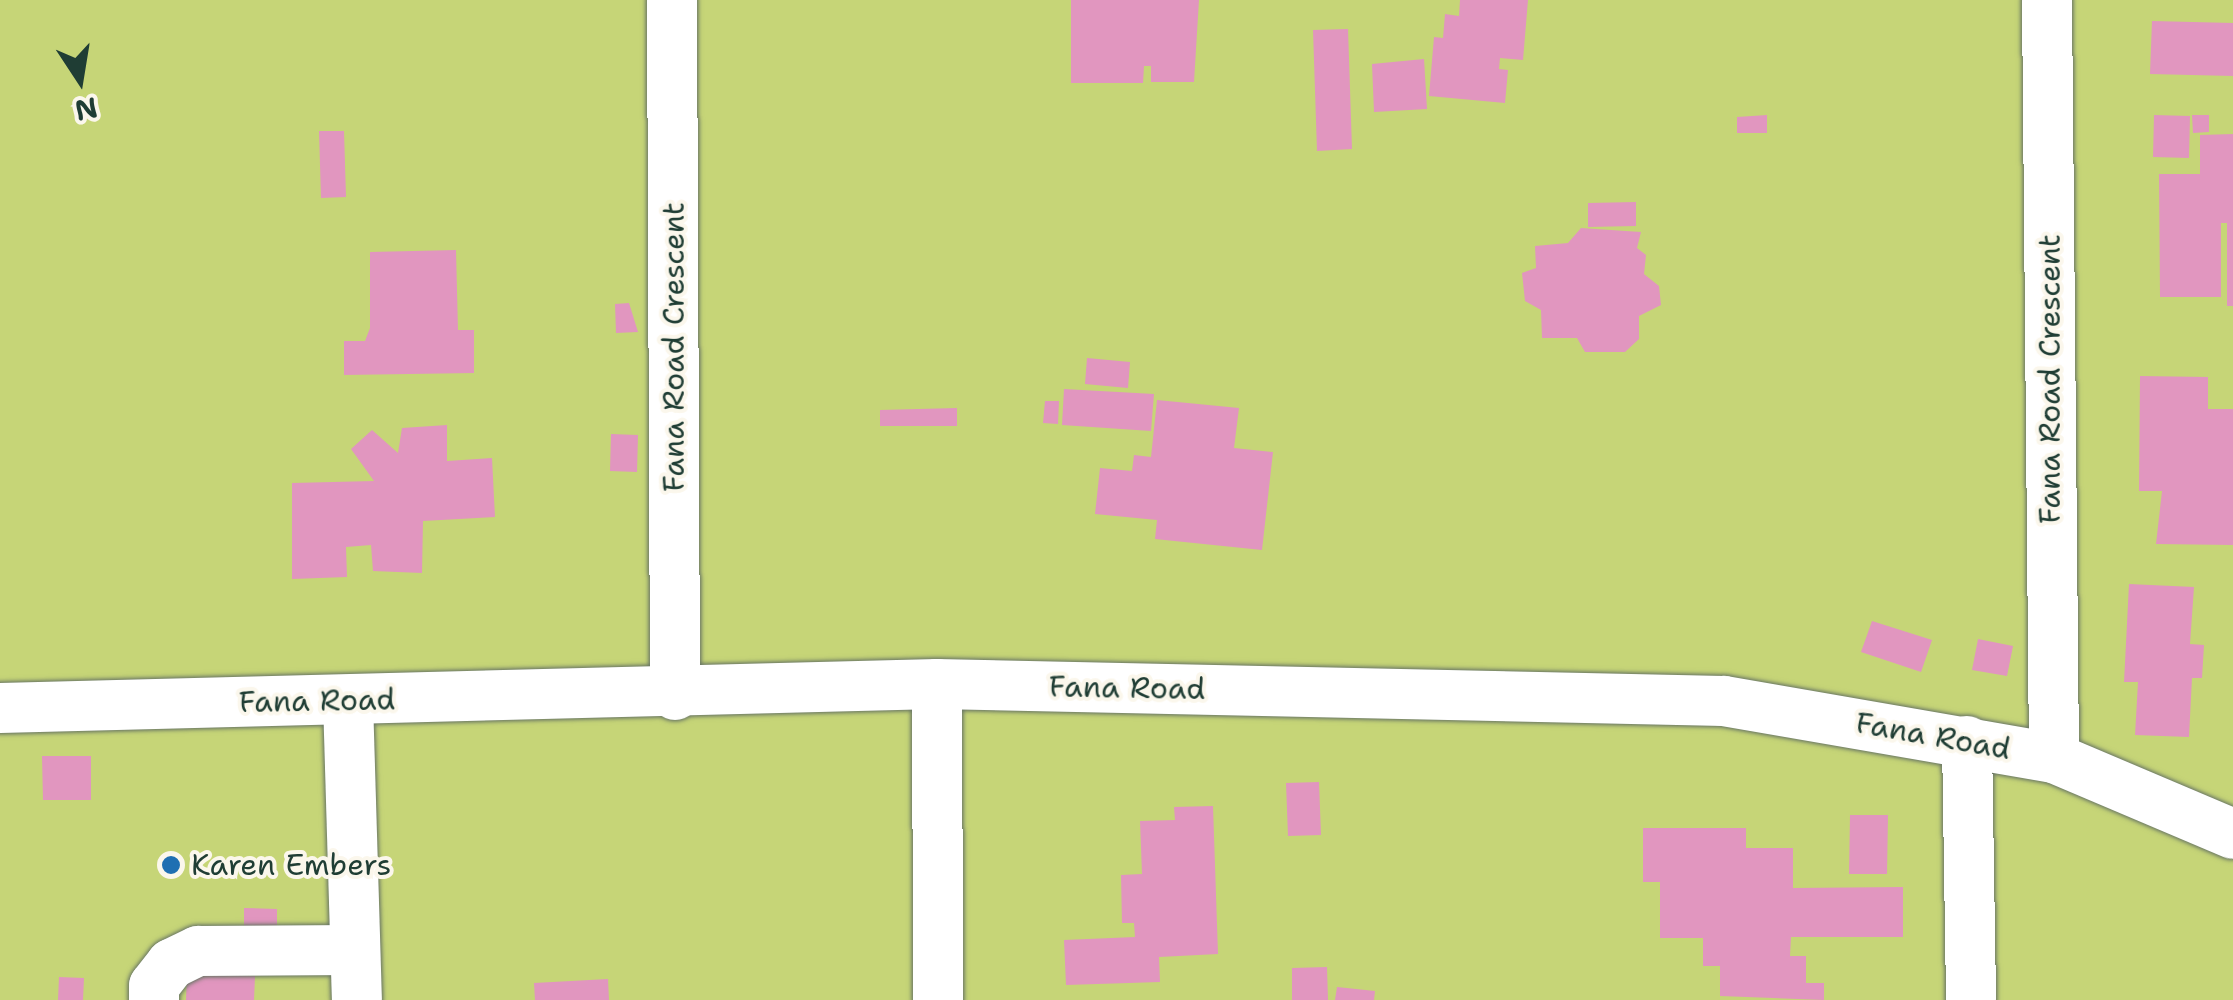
<!DOCTYPE html>
<html>
<head>
<meta charset="utf-8">
<style>
  body { margin:0 }
  #map { position:relative; width:2233px; height:1000px; overflow:hidden; background:#f1debe; font-family:"Shantell Sans",sans-serif }
  div>[style] { position:absolute }
  [style*='--x'] { left:calc(var(--x)*1px); top:calc(var(--y)*1px); width:calc(var(--w)*1px); rotate:calc(var(--a)*1deg) }
  .green>* { inset:0; background:#c6d577 }
  .building>* { inset:0; background:#e196bf }
  .roads { filter:drop-shadow(0 0 2px #687564) drop-shadow(0 0 2px #687564) }
  .minor>* { height:50px; margin:-25px; padding:0 25px; transform-origin:25px; border-radius:25px; background:#fff }
  .dots>* { width:28px; height:28px; translate:-50% -50%; box-sizing:border-box; border:5px solid #fbf7ec; border-radius:50% }
  span { translate:-50% -50%; white-space:nowrap; text-align:center; line-height:1.15; -webkit-text-stroke:8px #fbf7ec; paint-order:stroke }
  .street-label { font-size:30px; color:#1f3d34 }
  .poi-label { font-size:30px; color:#1f3d34 }
  .left { translate:0 -50%; text-align:left }
  .north { position:absolute; left:30px; top:30px; width:100px; height:100px; -webkit-text-stroke:8px #fbf7ec; paint-order:stroke; rotate:168deg; font-size:28px; font-weight:700; line-height:40px; text-align:center; color:#1f3d34 }
  .north::after { content:''; display:block; margin:auto; width:35px; height:45px; background:#1f3d34; clip-path:polygon(50% 0,100% 100%,50% 72%,0 100%) }
</style>
</head>
<body>
<div id="map">
  <div class="green">
    <i style="clip-path:polygon(0 0,2233px 0,2233px 1000px,0 1000px)"></i>
  </div>
  <div class="building">
    <i style="clip-path:polygon(1071px 0,1199px 0,1194px 82px,1151px 82px,1151px 66px,1144px 66px,1143px 83px,1071px 83px)"></i>
    <i style="clip-path:polygon(1460px 0,1528px 0,1523px 60px,1500px 58px,1499px 69px,1508px 70px,1505px 103px,1429px 96px,1434px 37px,1443px 38px,1445px 14px,1459px 16px)"></i>
    <i style="clip-path:polygon(2152px 21px,2233px 23px,2233px 76px,2150px 74px)"></i>
    <i style="clip-path:polygon(1348px 29px,1352px 149px,1317px 151px,1313px 30px)"></i>
    <i style="clip-path:polygon(1424px 59px,1427px 109px,1374px 112px,1372px 64px)"></i>
    <i style="clip-path:polygon(1767px 115px,1767px 133px,1737px 133px,1737px 117px)"></i>
    <i style="clip-path:polygon(2154px 115px,2190px 116px,2189px 158px,2153px 157px)"></i>
    <i style="clip-path:polygon(2192px 115px,2209px 115px,2209px 132px,2193px 133px)"></i>
    <i style="clip-path:polygon(319px 131px,344px 131px,346px 197px,321px 198px)"></i>
    <i style="clip-path:polygon(2233px 134px,2233px 306px,2227px 306px,2227px 223px,2221px 223px,2221px 297px,2160px 297px,2159px 174px,2200px 174px,2200px 135px)"></i>
    <i style="clip-path:polygon(1636px 202px,1636px 226px,1588px 227px,1588px 203px)"></i>
    <i style="clip-path:polygon(1581px 228px,1641px 232px,1637px 248px,1646px 255px,1644px 274px,1659px 286px,1661px 305px,1639px 316px,1639px 339px,1625px 352px,1585px 352px,1577px 338px,1542px 338px,1541px 310px,1525px 301px,1522px 273px,1536px 268px,1535px 246px,1568px 243px)"></i>
    <i style="clip-path:polygon(456px 250px,458px 330px,474px 330px,474px 373px,344px 375px,344px 341px,365px 341px,370px 328px,370px 252px)"></i>
    <i style="clip-path:polygon(629px 303px,638px 332px,616px 333px,615px 304px)"></i>
    <i style="clip-path:polygon(1087px 358px,1130px 362px,1128px 388px,1085px 384px)"></i>
    <i style="clip-path:polygon(2140px 376px,2208px 377px,2208px 409px,2233px 409px,2233px 545px,2156px 544px,2162px 491px,2139px 491px)"></i>
    <i style="clip-path:polygon(1064px 389px,1154px 394px,1151px 431px,1062px 425px)"></i>
    <i style="clip-path:polygon(1157px 400px,1239px 408px,1234px 448px,1273px 452px,1262px 550px,1155px 539px,1157px 520px,1095px 514px,1100px 468px,1132px 471px,1134px 455px,1151px 457px)"></i>
    <i style="clip-path:polygon(1045px 401px,1059px 401px,1058px 424px,1043px 423px)"></i>
    <i style="clip-path:polygon(957px 408px,957px 426px,880px 426px,880px 410px)"></i>
    <i style="clip-path:polygon(447px 425px,447px 461px,492px 458px,495px 517px,423px 521px,422px 573px,373px 571px,371px 545px,346px 547px,347px 577px,292px 579px,292px 483px,374px 481px,351px 449px,372px 430px,398px 453px,402px 428px)"></i>
    <i style="clip-path:polygon(611px 434px,638px 435px,637px 472px,610px 471px)"></i>
    <i style="clip-path:polygon(2129px 584px,2194px 587px,2190px 644px,2204px 645px,2202px 678px,2192px 678px,2189px 737px,2135px 735px,2138px 682px,2124px 682px)"></i>
    <i style="clip-path:polygon(1872px 621px,1932px 640px,1921px 672px,1861px 652px)"></i>
    <i style="clip-path:polygon(1978px 639px,2013px 646px,2007px 676px,1972px 670px)"></i>
    <i style="clip-path:polygon(42px 756px,91px 756px,91px 800px,43px 800px)"></i>
    <i style="clip-path:polygon(1319px 782px,1321px 835px,1288px 836px,1286px 783px)"></i>
    <i style="clip-path:polygon(1213px 806px,1218px 954px,1159px 957px,1160px 982px,1066px 985px,1064px 940px,1135px 937px,1134px 923px,1122px 923px,1121px 875px,1142px 874px,1140px 821px,1175px 820px,1174px 807px)"></i>
    <i style="clip-path:polygon(1850px 815px,1888px 815px,1887px 874px,1849px 874px)"></i>
    <i style="clip-path:polygon(1643px 828px,1746px 828px,1746px 848px,1793px 848px,1793px 888px,1903px 887px,1903px 937px,1791px 937px,1790px 956px,1806px 956px,1806px 983px,1824px 983px,1824px 1000px,1720px 996px,1720px 966px,1703px 966px,1703px 938px,1660px 938px,1660px 882px,1643px 882px)"></i>
    <i style="clip-path:polygon(244px 908px,277px 909px,277px 931px,244px 930px)"></i>
    <i style="clip-path:polygon(1327px 967px,1328px 1000px,1292px 1000px,1292px 968px)"></i>
    <i style="clip-path:polygon(187px 972px,255px 976px,254px 1000px,186px 1000px)"></i>
    <i style="clip-path:polygon(59px 977px,84px 978px,83px 1000px,58px 1000px)"></i>
    <i style="clip-path:polygon(608px 979px,609px 1000px,535px 1000px,534px 983px)"></i>
    <i style="clip-path:polygon(1337px 987px,1375px 991px,1374px 1000px,1335px 1000px)"></i>
  </div>
  <div class="roads">
    <div class="minor">
      <i style="--x:672;--y:0;--w:695;--a:89.75"></i>
      <i style="--x:2047;--y:0;--w:758;--a:89.47"></i>
      <i style="--x:937;--y:684;--w:316;--a:89.8"></i>
      <i style="--x:348;--y:700;--w:300;--a:88.3"></i>
      <i style="--x:0;--y:708;--w:937;--a:-1.47"></i>
      <i style="--x:937;--y:684;--w:787;--a:1.24"></i>
      <i style="--x:1724;--y:701;--w:335;--a:9.8"></i>
      <i style="--x:2054;--y:758;--w:194;--a:23"></i>
      <i style="--x:1967;--y:741;--w:259;--a:89.1"></i>
      <i style="--x:154;--y:1000;--w:14;--a:-90"></i>
      <i style="--x:154;--y:986;--w:28;--a:-52"></i>
      <i style="--x:171;--y:964;--w:30;--a:-26"></i>
      <i style="--x:198;--y:951;--w:157;--a:-0.4"></i>
    </div>
  </div>
  <div class="dots">
    <i style="left:171px;top:865px;background:#1f6fb2"></i>
  </div>
  <div class="street-label">
    <span style="left:674px;top:347px;rotate:-90deg">Fana Road Crescent</span>
    <span style="left:2050px;top:379px;rotate:-90deg">Fana Road Crescent</span>
    <span style="left:1127px;top:688px;rotate:1deg">Fana Road</span>
    <span style="left:317px;top:701px;rotate:-1deg">Fana Road</span>
    <span style="left:1933px;top:736px;rotate:10deg">Fana Road</span>
  </div>
  <div class="poi-label">
    <span class="left" style="left:191px;top:865px">Karen Embers</span>
  </div>
  <div class="north">N</div>
</div>
</body>
</html>
